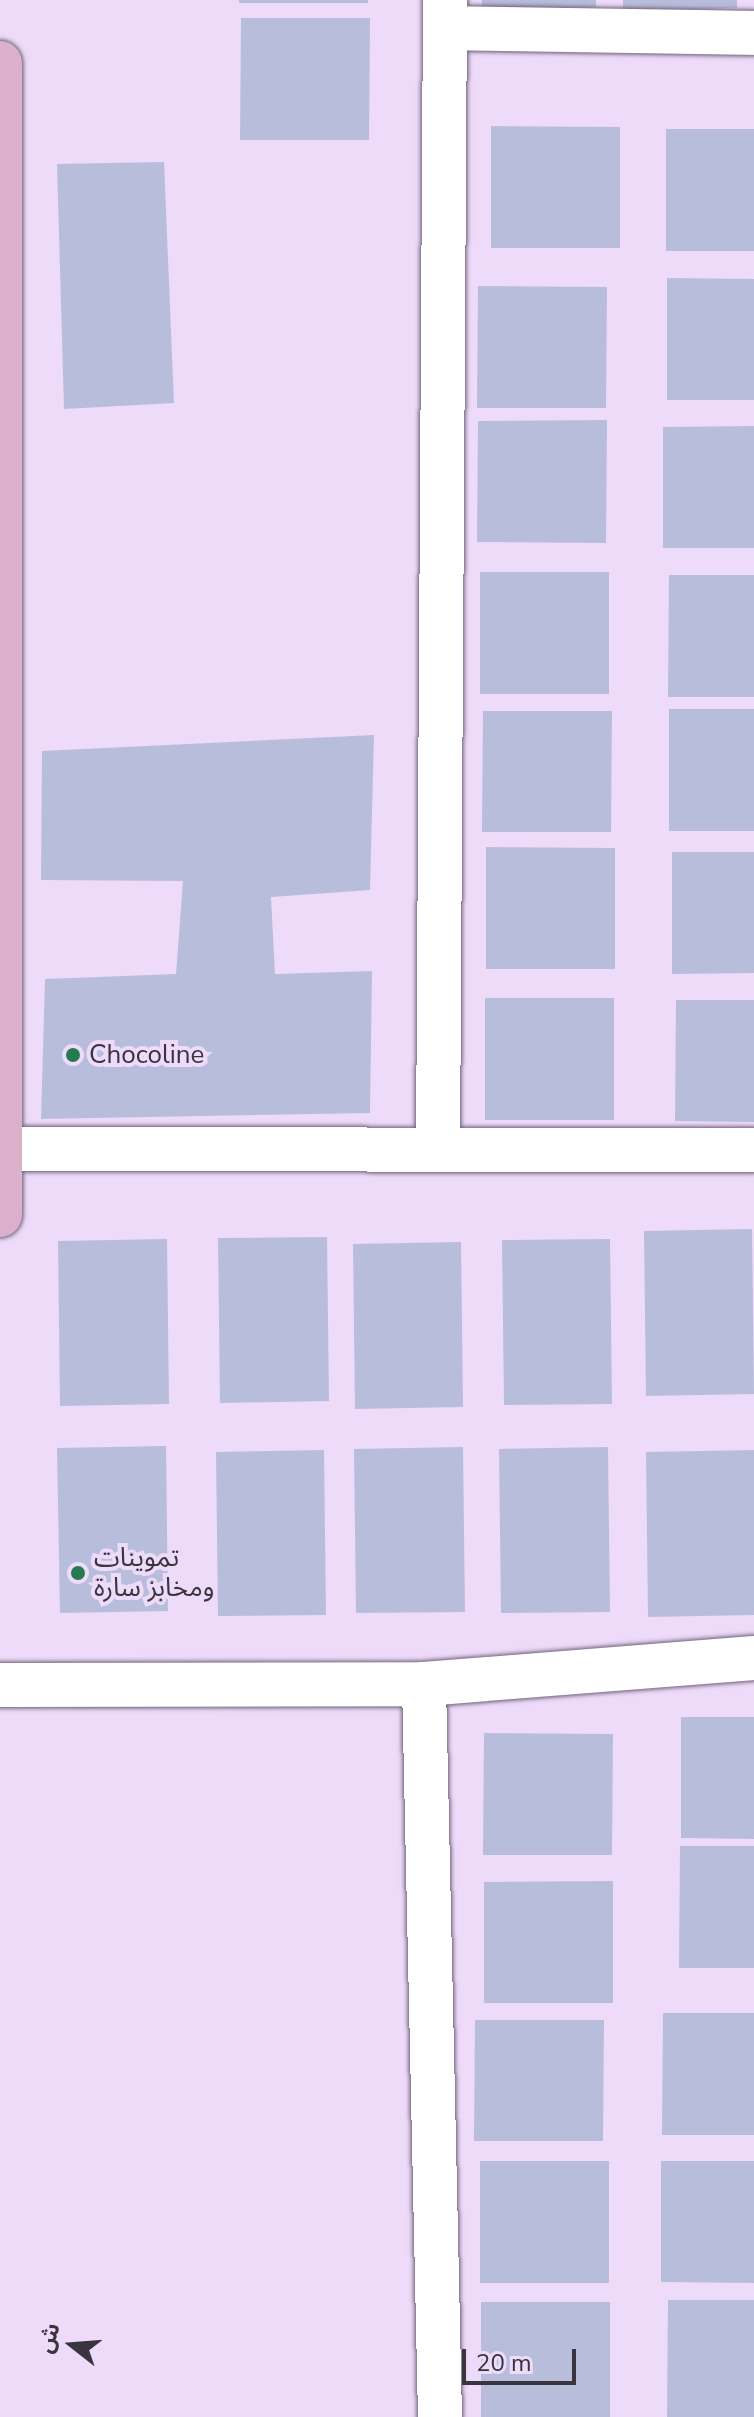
<!DOCTYPE html>
<html>
<head>
<meta charset="utf-8">
<style>
  body { margin:0 }
  #map { position:relative; width:754px; height:2417px; overflow:hidden; background:#eddbf9; font-family:"Nunito Sans","Noto Sans Arabic",sans-serif }
  div>[style] { position:absolute }
  [style*='--x'] { left:calc(var(--x)*1px); top:calc(var(--y)*1px); width:calc(var(--w)*1px); rotate:calc(var(--a)*1deg) }
  .building>* { inset:0; background:#b9bddc }
  .roads { filter:drop-shadow(0 0 2px #72637d) drop-shadow(0 0 2px #72637d) }
  .minor>* { height:44px; margin:-22px; padding:0 22px; transform-origin:22px; border-radius:22px; background:#fff }
  .major>* { height:44px; margin:-22px; padding:0 22px; transform-origin:22px; border-radius:22px; background:#dab0cb }
  .dots>* { width:22px; height:22px; translate:-50% -50%; box-sizing:border-box; border:4px solid #eddbf9; border-radius:50% }
  span { translate:-50% -50%; white-space:nowrap; text-align:center; line-height:1.15; -webkit-text-stroke:8px #eddbf9; paint-order:stroke }
  .poi-label { font-size:26px; color:#3a343f }
  .left { translate:0 -50%; text-align:left }
  .north { position:absolute; left:32px; top:2305px; width:80px; height:80px; -webkit-text-stroke:6px #eddbf9; paint-order:stroke; rotate:287deg; font-size:22px; font-weight:700; line-height:32px; text-align:center; color:#3a343f }
  .north::after { content:''; display:block; margin:auto; width:28px; height:36px; background:#3a343f; clip-path:polygon(50% 0,100% 100%,50% 72%,0 100%) }
  .scale { position:absolute; left:462px; top:2349px; width:114px; height:36px; box-sizing:border-box; border:4px solid #3a343f; border-top:0; padding-left:10px; font-size:24px; line-height:28px; white-space:nowrap; color:#3a343f; -webkit-text-stroke:6px #eddbf9; paint-order:stroke }
</style>
</head>
<body>
<div id="map">
  <div class="building">
    <i style="clip-path:polygon(239px 0,368px 0,368px 3px,239px 3px)"></i>
    <i style="clip-path:polygon(482px 0,596px 0,596px 7px,482px 11px)"></i>
    <i style="clip-path:polygon(623px 0,737px 0,737px 8px,623px 11px)"></i>
    <i style="clip-path:polygon(241px 18px,370px 18px,369px 140px,240px 140px)"></i>
    <i style="clip-path:polygon(491px 126px,620px 127px,620px 248px,491px 248px)"></i>
    <i style="clip-path:polygon(666px 129px,754px 129px,754px 251px,666px 251px)"></i>
    <i style="clip-path:polygon(164px 162px,174px 403px,64px 409px,57px 164px)"></i>
    <i style="clip-path:polygon(667px 278px,754px 279px,754px 400px,667px 400px)"></i>
    <i style="clip-path:polygon(478px 286px,607px 287px,606px 408px,477px 408px)"></i>
    <i style="clip-path:polygon(607px 420px,606px 543px,477px 542px,478px 421px)"></i>
    <i style="clip-path:polygon(754px 426px,754px 548px,663px 548px,663px 427px)"></i>
    <i style="clip-path:polygon(480px 572px,609px 572px,609px 694px,480px 694px)"></i>
    <i style="clip-path:polygon(669px 575px,754px 575px,754px 697px,668px 697px)"></i>
    <i style="clip-path:polygon(669px 709px,754px 709px,754px 831px,669px 831px)"></i>
    <i style="clip-path:polygon(483px 711px,612px 711px,611px 832px,482px 832px)"></i>
    <i style="clip-path:polygon(374px 735px,370px 890px,271px 897px,275px 974px,372px 971px,370px 1113px,41px 1119px,45px 979px,176px 974px,183px 881px,41px 880px,42px 751px)"></i>
    <i style="clip-path:polygon(486px 847px,615px 848px,615px 969px,486px 969px)"></i>
    <i style="clip-path:polygon(672px 852px,754px 852px,754px 973px,672px 974px)"></i>
    <i style="clip-path:polygon(485px 998px,614px 998px,614px 1120px,485px 1120px)"></i>
    <i style="clip-path:polygon(676px 1000px,754px 1000px,754px 1122px,675px 1121px)"></i>
    <i style="clip-path:polygon(752px 1229px,754px 1394px,646px 1396px,644px 1231px)"></i>
    <i style="clip-path:polygon(327px 1237px,329px 1401px,220px 1403px,218px 1238px)"></i>
    <i style="clip-path:polygon(167px 1239px,169px 1404px,60px 1406px,58px 1241px)"></i>
    <i style="clip-path:polygon(610px 1239px,612px 1404px,504px 1405px,502px 1240px)"></i>
    <i style="clip-path:polygon(461px 1242px,463px 1407px,355px 1409px,353px 1244px)"></i>
    <i style="clip-path:polygon(166px 1446px,168px 1611px,60px 1613px,57px 1448px)"></i>
    <i style="clip-path:polygon(463px 1447px,465px 1612px,356px 1613px,354px 1449px)"></i>
    <i style="clip-path:polygon(608px 1447px,610px 1612px,501px 1613px,499px 1449px)"></i>
    <i style="clip-path:polygon(324px 1450px,326px 1615px,218px 1616px,216px 1452px)"></i>
    <i style="clip-path:polygon(754px 1450px,754px 1615px,648px 1617px,646px 1452px)"></i>
    <i style="clip-path:polygon(681px 1717px,754px 1717px,754px 1839px,681px 1838px)"></i>
    <i style="clip-path:polygon(484px 1733px,613px 1734px,612px 1855px,483px 1855px)"></i>
    <i style="clip-path:polygon(680px 1846px,754px 1846px,754px 1968px,679px 1968px)"></i>
    <i style="clip-path:polygon(613px 1881px,613px 2003px,484px 2003px,484px 1882px)"></i>
    <i style="clip-path:polygon(663px 2013px,754px 2013px,754px 2135px,662px 2135px)"></i>
    <i style="clip-path:polygon(475px 2020px,604px 2020px,603px 2141px,474px 2141px)"></i>
    <i style="clip-path:polygon(480px 2161px,609px 2161px,609px 2283px,480px 2283px)"></i>
    <i style="clip-path:polygon(661px 2161px,754px 2161px,754px 2283px,661px 2282px)"></i>
    <i style="clip-path:polygon(668px 2300px,754px 2300px,754px 2417px,667px 2417px)"></i>
    <i style="clip-path:polygon(481px 2302px,610px 2302px,610px 2417px,481px 2417px)"></i>
  </div>
  <div class="roads">
    <div class="minor">
      <i style="--x:445;--y:28;--w:309;--a:0.9"></i>
      <i style="--x:1;--y:1149;--w:753;--a:0.08"></i>
      <i style="--x:438;--y:1149;--w:1149;--a:-89.65"></i>
      <i style="--x:424;--y:1684;--w:733;--a:88.75"></i>
      <i style="--x:0;--y:1685;--w:424;--a:-0.1"></i>
      <i style="--x:424;--y:1684;--w:331;--a:-4.5"></i>
    </div>
    <div class="major">
      <i style="--x:0;--y:63;--w:1152;--a:90"></i>
    </div>
  </div>
  <div class="dots">
    <i style="left:73px;top:1055px;background:#247b4e"></i>
    <i style="left:78px;top:1573px;background:#247b4e"></i>
  </div>
  <div class="poi-label">
    <span class="left" style="left:89px;top:1055px">Chocoline</span>
    <span class="left" style="left:94px;top:1573px">تموينات<br>ومخابز سارة</span>
  </div>
  <div class="north">ش</div>
  <div class="scale">20 m</div>
</div>
</body>
</html>
